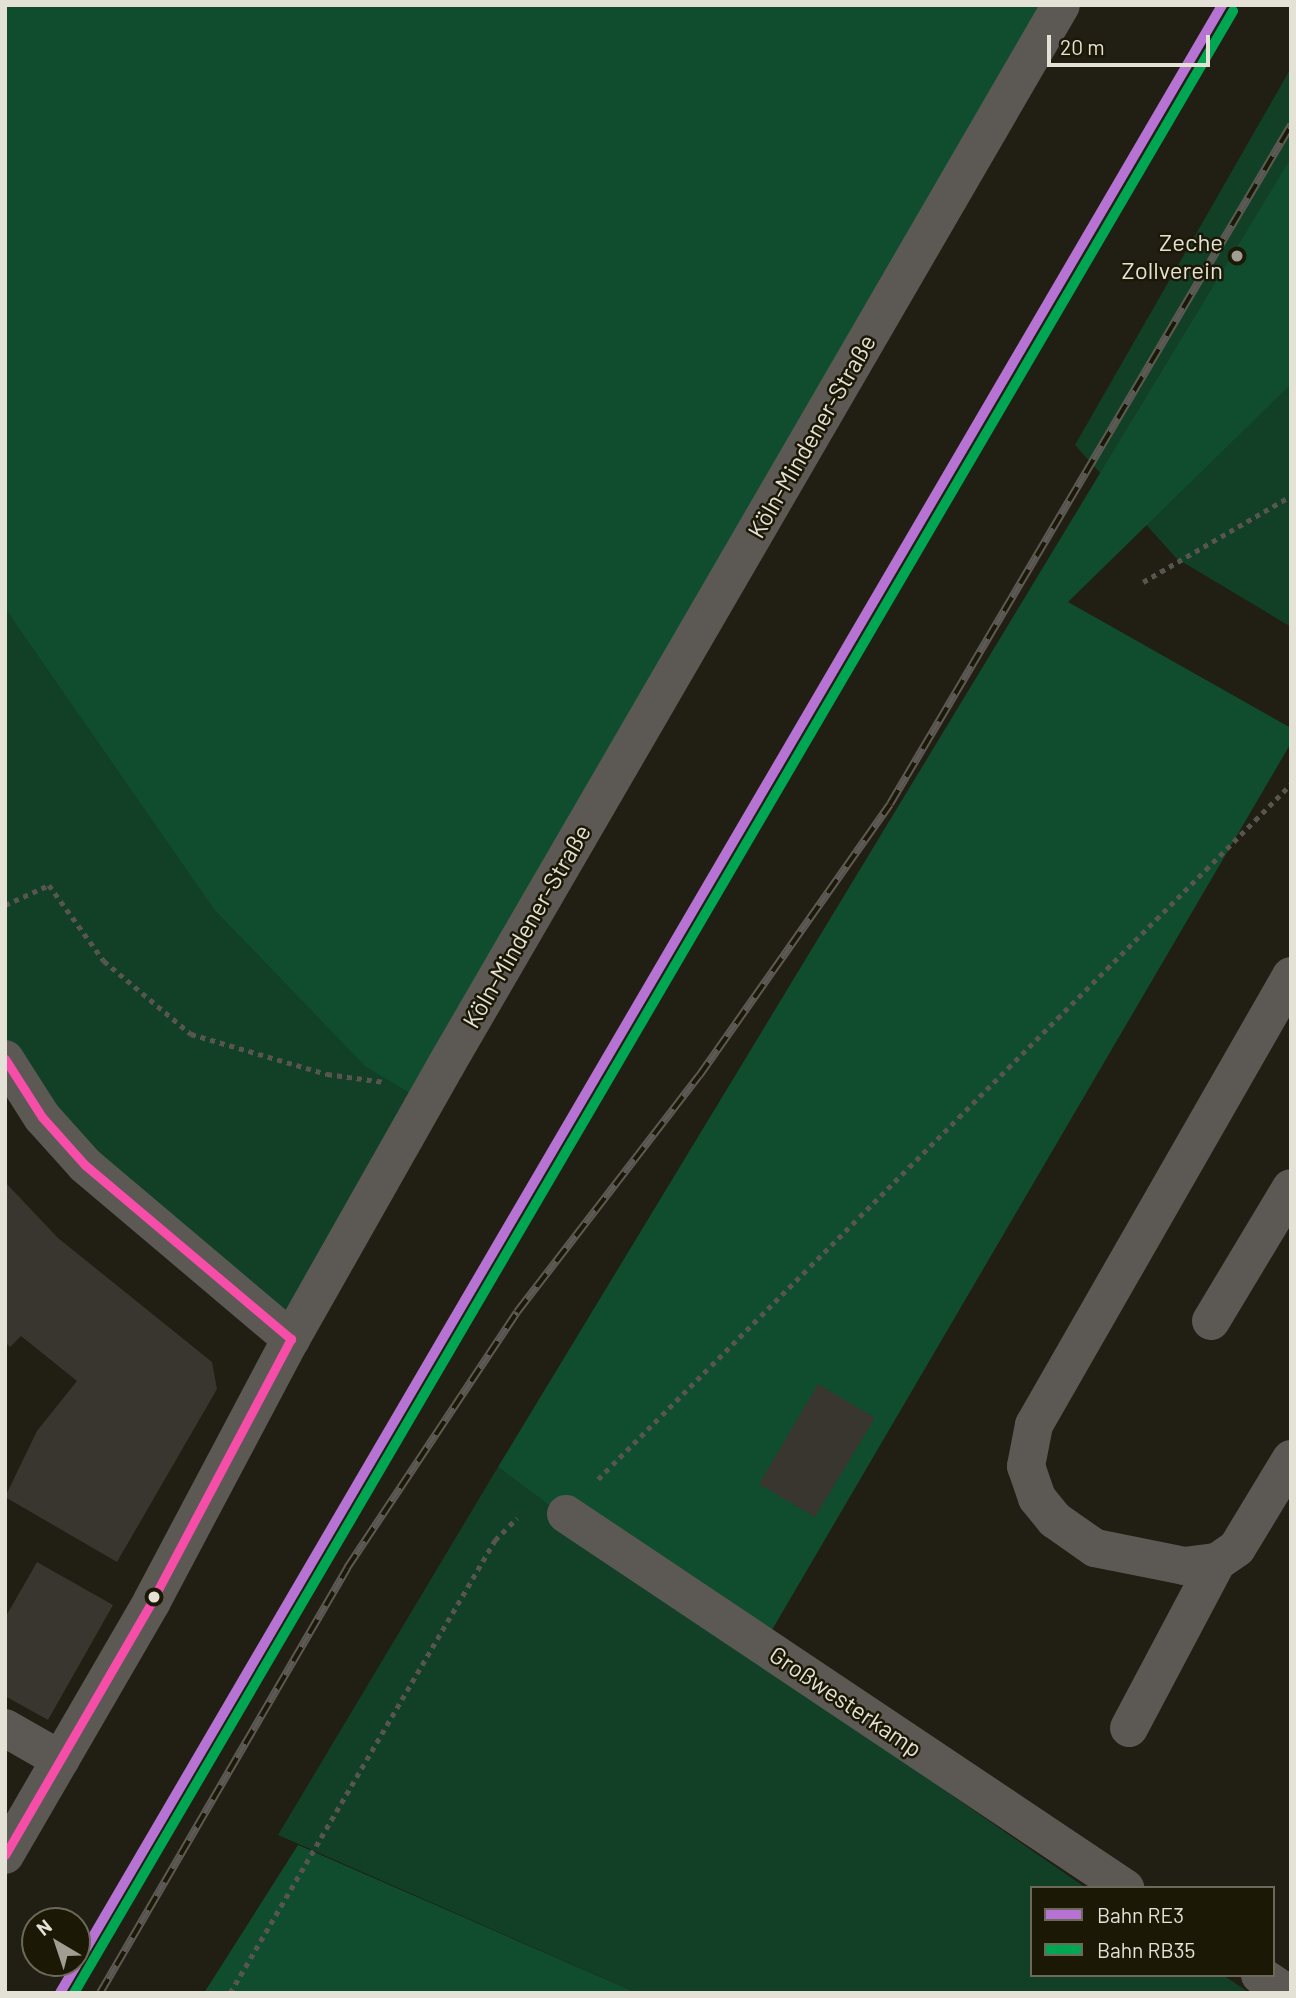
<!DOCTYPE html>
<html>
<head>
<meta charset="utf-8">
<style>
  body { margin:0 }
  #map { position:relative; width:1296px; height:1998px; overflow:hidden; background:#211e14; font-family:Barlow,sans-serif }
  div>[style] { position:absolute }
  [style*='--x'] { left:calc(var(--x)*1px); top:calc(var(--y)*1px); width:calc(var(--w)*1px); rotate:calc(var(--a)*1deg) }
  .green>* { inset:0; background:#114027 }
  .forest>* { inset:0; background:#104d2e }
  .building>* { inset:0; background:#38362e }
  .path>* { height:4.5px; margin-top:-2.25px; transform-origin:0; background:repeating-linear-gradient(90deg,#585550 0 5px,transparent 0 10px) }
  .minor>* { height:38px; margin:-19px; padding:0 19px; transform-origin:19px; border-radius:19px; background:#5c5955 }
  .rail>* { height:8px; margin-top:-4px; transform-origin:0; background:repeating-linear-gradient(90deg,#1c1806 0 16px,#5d5a55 0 32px); box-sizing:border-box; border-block:2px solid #5d5a55 }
  .bus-1>* { height:9px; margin:-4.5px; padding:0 4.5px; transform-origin:4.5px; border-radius:4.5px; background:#f54da8 }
  .rail-1>* { height:10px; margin:-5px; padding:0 5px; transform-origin:5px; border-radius:5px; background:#b673d3 }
  .rail-2>* { height:10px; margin:-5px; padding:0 5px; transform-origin:5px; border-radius:5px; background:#00a651 }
  .dots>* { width:19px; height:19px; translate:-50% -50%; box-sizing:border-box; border:4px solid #1c1806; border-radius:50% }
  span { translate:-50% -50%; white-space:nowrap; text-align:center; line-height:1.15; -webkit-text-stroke:5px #1c1806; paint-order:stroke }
  .poi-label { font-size:24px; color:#e4e2d6 }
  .right { translate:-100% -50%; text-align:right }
  .street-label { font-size:24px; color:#e4e2d6 }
  .frame { position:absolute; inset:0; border:7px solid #e4e2d6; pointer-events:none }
  .legend { position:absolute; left:1030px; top:1886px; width:245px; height:91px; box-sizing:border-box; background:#1c1806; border:2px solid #6c6959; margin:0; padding:9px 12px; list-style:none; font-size:21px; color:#e4e2d6 }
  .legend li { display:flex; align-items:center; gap:14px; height:35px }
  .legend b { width:35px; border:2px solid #6c6959 }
  .north { position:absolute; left:21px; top:1907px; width:70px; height:70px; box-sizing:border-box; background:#1c1806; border:2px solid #6c6959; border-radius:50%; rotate:321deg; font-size:19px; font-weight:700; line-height:28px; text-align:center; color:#e4e2d6 }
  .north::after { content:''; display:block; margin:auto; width:24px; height:32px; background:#a09d92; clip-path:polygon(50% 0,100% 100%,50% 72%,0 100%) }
  .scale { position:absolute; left:1047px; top:35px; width:163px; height:32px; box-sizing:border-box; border:4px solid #e4e2d6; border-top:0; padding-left:9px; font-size:21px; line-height:24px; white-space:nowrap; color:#e4e2d6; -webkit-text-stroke:5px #1c1806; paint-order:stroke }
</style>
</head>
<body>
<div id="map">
  <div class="green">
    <i style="clip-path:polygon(1291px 68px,1291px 627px,1176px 558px,1075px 445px)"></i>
    <i style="clip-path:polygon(5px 608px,90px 724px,418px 1098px,290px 1328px,132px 1203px,5px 1048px)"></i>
    <i style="clip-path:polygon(498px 1467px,755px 1659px,1086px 1888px,1032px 1888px,1032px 1975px,1223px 1975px,1250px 1993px,637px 1993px,278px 1835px)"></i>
  </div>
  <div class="forest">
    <i style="clip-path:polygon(5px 5px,1045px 5px,418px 1098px,365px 1066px,214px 909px,5px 608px)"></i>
    <i style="clip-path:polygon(1291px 158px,1291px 384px,1068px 602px,1291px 728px,1291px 743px,755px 1659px,498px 1467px)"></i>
    <i style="clip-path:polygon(298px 1845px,637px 1993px,204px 1993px)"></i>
  </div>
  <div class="building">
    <i style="clip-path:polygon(5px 1182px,58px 1238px,212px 1362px,217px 1389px,117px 1562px,5px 1497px,37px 1431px,77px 1381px,21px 1336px,10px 1347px,5px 1342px)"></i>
    <i style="clip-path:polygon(818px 1384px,875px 1418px,815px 1517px,759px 1484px)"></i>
    <i style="clip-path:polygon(37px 1562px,113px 1605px,48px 1720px,5px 1696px,5px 1618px)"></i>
  </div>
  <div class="path">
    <i style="--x:1143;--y:582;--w:171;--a:-30.2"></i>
    <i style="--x:5;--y:905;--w:48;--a:-24.4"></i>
    <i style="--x:49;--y:885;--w:94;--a:54.1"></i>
    <i style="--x:104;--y:961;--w:114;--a:40"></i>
    <i style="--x:191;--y:1034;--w:142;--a:16.4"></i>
    <i style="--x:327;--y:1074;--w:58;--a:8"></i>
    <i style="--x:598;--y:1479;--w:981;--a:-45.08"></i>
    <i style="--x:230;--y:1993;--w:525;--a:-59.67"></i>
    <i style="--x:495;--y:1540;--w:31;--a:-45"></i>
  </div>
  <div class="minor">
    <i style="--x:1291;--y:976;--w:517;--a:119.79"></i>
    <i style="--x:1034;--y:1425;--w:42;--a:101"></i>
    <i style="--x:1026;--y:1466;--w:34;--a:71"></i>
    <i style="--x:1037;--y:1498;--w:28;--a:51"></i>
    <i style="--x:1055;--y:1520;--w:49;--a:35"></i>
    <i style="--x:1095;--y:1548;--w:91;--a:11.4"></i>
    <i style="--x:1184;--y:1566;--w:33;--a:-7"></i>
    <i style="--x:1217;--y:1562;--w:24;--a:-35"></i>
    <i style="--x:1237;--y:1548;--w:104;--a:-58.8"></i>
    <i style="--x:5;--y:1059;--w:69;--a:57.5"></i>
    <i style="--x:42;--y:1117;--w:64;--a:48.1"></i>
    <i style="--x:85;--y:1165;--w:270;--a:40.2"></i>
    <i style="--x:1211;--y:1321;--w:155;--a:-59"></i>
    <i style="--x:566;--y:1514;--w:673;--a:33.78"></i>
    <i style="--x:5;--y:1728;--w:64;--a:29.7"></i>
    <i style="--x:1129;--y:1728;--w:188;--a:-62.1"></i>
    <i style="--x:5;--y:1855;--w:293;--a:-59.9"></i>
    <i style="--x:152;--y:1601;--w:297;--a:-62.1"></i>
    <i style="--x:291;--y:1339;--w:315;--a:-60.5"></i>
    <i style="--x:446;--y:1065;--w:1225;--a:-59.88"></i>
    <i style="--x:1260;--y:1975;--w:32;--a:34"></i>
  </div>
  <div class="rail">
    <i style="--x:100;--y:1993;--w:492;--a:-59.8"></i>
    <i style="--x:347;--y:1568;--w:307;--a:-56.4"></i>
    <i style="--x:517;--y:1312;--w:298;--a:-52.4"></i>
    <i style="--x:699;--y:1076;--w:332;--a:-54.9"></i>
    <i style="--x:890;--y:804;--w:789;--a:-59.43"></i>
  </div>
  <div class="bus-1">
    <i style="--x:5;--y:1059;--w:69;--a:57.5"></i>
    <i style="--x:42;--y:1117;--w:64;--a:48.1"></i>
    <i style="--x:85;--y:1165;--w:270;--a:40.2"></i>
    <i style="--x:5;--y:1855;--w:293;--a:-59.9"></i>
    <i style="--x:152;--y:1601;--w:297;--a:-62.1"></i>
  </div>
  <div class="rail-1">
    <i style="--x:60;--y:1993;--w:2303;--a:-59.69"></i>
  </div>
  <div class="rail-2">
    <i style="--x:74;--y:1993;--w:2296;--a:-59.68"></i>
  </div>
  <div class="dots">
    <i style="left:1237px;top:256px;background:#a09d92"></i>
    <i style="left:154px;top:1597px;background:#e4e2d6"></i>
  </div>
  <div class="poi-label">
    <span class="right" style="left:1223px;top:256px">Zeche<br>Zollverein</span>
  </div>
  <div class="street-label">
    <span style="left:811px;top:436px;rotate:-60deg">Köln-Mindener-Straße</span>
    <span style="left:526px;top:926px;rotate:-60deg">Köln-Mindener-Straße</span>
    <span style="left:846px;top:1701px;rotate:34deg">Großwesterkamp</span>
  </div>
  <div class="frame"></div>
  <ul class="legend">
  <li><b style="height:9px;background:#b673d3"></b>Bahn RE3</li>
  <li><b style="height:9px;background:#00a651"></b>Bahn RB35</li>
  </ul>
  <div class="north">N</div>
  <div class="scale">20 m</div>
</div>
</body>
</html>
